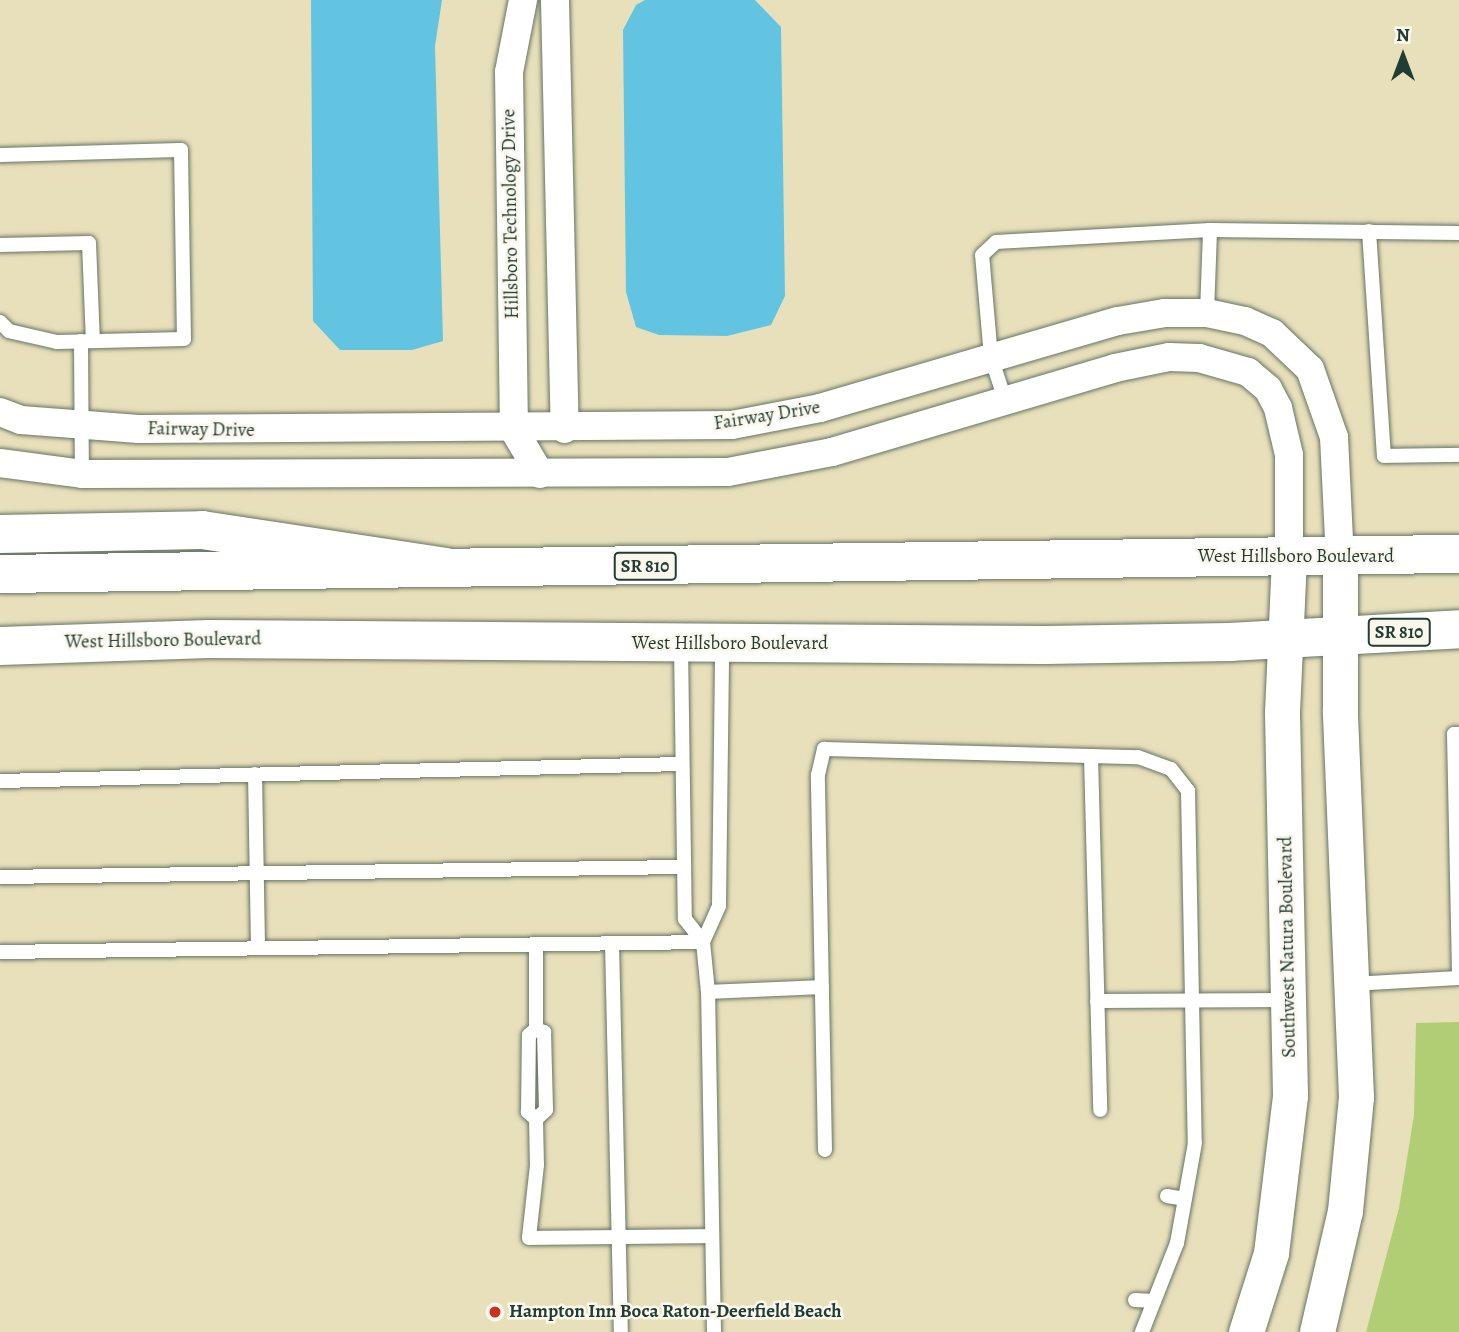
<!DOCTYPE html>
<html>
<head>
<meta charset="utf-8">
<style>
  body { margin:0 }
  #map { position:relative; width:1459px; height:1332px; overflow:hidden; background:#e8e0bb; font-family:Alegreya,serif }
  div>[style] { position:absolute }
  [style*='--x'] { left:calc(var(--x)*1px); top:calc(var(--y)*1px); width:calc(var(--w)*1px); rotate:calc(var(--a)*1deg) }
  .green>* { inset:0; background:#b2ce75 }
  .water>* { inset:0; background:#63c4e1 }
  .roads { filter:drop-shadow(0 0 2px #657663) drop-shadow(0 0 2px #657663) }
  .service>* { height:14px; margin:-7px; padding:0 7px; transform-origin:7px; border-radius:7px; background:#fff }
  .minor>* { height:28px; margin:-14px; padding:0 14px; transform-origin:14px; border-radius:14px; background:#fff }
  .tertiary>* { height:35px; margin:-17.5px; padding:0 17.5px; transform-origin:17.5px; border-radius:17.5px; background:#fff }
  .primary>* { height:38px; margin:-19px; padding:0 19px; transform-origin:19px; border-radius:19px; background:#fff }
  .motorway>* { height:38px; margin:-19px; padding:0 19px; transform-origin:19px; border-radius:19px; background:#fff }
  .dots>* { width:19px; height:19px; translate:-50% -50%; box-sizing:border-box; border:4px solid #fbf7ec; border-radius:50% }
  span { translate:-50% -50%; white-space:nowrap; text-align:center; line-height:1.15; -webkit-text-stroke:5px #fbf7ec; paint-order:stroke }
  .shield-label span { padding:2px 5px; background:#fbf7ec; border:2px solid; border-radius:5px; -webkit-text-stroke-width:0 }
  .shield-label { font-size:18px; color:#1f3d34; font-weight:700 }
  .street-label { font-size:19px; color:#1f3d34 }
  .poi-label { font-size:19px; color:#1f3d34; font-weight:700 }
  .left { translate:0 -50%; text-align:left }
  .north { position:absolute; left:1368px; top:21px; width:70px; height:70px; -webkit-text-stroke:5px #fbf7ec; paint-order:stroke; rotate:0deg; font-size:19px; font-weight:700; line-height:28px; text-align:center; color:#1f3d34 }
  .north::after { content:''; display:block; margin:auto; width:24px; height:32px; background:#1f3d34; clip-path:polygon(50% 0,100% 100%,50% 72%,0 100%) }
</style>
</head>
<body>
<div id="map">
  <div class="green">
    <i style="clip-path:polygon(1459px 1022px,1459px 1332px,1366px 1332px,1399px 1208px,1414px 1115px,1416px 1023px)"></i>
  </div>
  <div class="water">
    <i style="clip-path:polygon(311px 0,442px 0,435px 46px,443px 341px,412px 350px,340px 350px,313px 321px)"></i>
    <i style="clip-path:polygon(645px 0,755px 0,781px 27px,785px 296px,771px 325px,727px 336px,659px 335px,636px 327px,626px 292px,623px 30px,636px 5px)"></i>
  </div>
  <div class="roads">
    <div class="service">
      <i style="--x:0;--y:155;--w:181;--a:-1.6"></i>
      <i style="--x:181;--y:150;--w:189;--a:89.1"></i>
      <i style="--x:184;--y:339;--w:127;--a:178.6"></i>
      <i style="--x:57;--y:342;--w:49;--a:-167.1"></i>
      <i style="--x:9;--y:331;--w:13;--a:-135"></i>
      <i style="--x:1369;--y:231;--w:225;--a:86.2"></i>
      <i style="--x:1384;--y:456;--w:75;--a:-0.8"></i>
      <i style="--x:0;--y:245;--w:89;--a:-1.3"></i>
      <i style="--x:89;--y:243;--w:98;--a:87.7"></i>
      <i style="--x:1207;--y:313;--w:83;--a:-87.9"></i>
      <i style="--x:81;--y:341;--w:133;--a:89.6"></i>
      <i style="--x:1005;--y:400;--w:45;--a:-108"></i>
      <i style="--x:991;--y:357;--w:102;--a:-95"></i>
      <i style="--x:982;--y:255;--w:19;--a:-43"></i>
      <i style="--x:996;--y:242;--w:214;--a:-3.2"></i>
      <i style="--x:1210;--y:230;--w:249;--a:0.7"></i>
      <i style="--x:681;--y:645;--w:274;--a:89.2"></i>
      <i style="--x:685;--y:919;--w:29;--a:52"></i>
      <i style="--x:1459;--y:734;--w:5;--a:180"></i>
      <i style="--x:1454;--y:734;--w:244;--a:88.8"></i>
      <i style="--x:1091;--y:756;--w:354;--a:88.5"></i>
      <i style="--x:255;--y:774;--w:174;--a:89"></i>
      <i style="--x:0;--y:781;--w:682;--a:-1.43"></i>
      <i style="--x:0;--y:877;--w:683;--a:-0.84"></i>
      <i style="--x:612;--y:943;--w:389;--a:88.7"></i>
      <i style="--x:536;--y:945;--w:84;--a:90"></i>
      <i style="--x:0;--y:952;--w:703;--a:-0.81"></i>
      <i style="--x:1352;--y:984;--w:106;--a:-3.2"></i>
      <i style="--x:708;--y:992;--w:114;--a:-2.5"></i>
      <i style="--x:1097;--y:1001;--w:191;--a:-0.3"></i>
      <i style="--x:536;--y:1119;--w:11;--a:-139"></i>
      <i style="--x:528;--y:1112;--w:77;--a:-89.3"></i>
      <i style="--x:529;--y:1035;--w:9;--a:-41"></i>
      <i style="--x:536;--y:1029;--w:9;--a:21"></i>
      <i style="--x:544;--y:1032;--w:78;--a:88.5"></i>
      <i style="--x:546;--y:1110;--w:13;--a:138"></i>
      <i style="--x:536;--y:1119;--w:46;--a:88.8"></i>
      <i style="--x:537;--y:1165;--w:73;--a:96.3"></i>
      <i style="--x:529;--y:1238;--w:183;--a:-0.6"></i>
      <i style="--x:825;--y:1150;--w:375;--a:-91.1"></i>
      <i style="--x:818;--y:775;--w:27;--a:-77"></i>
      <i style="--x:824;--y:749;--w:314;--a:1.5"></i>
      <i style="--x:1138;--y:757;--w:35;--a:20"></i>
      <i style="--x:1171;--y:769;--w:28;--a:52"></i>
      <i style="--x:1188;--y:791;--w:352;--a:88.9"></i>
      <i style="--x:1195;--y:1143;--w:102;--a:100.2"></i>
      <i style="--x:1177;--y:1243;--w:96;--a:111.5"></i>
      <i style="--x:1167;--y:1196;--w:18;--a:9"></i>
      <i style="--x:1135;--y:1300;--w:19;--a:3"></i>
      <i style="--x:714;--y:1332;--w:340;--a:-91"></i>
      <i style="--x:708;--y:992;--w:50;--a:-95.7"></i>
      <i style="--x:703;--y:942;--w:39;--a:-66"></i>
      <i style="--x:719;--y:906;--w:262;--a:-89.3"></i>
    </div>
    <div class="minor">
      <i style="--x:523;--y:0;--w:73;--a:101"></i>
      <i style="--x:509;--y:72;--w:358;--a:89.2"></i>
      <i style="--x:514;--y:430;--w:51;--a:59.4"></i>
      <i style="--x:555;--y:0;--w:429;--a:88.7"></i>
      <i style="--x:0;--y:412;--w:22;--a:21"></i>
      <i style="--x:21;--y:420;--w:118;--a:4.4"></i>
      <i style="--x:139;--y:429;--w:593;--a:-0.39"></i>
      <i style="--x:732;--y:425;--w:90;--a:-10.9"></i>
      <i style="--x:820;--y:408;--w:310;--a:-16.3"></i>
      <i style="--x:1118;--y:321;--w:48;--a:-9.7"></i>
      <i style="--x:1165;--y:313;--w:42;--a:0"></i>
      <i style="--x:1207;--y:313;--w:39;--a:12"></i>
      <i style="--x:1245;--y:321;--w:30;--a:24"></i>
      <i style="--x:1272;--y:333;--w:52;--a:43.5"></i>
      <i style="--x:1310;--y:369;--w:72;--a:70.6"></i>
      <i style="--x:1334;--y:437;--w:121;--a:87.2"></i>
      <i style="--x:0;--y:463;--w:83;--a:7.6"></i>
      <i style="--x:82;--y:474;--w:646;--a:-0.18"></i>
      <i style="--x:728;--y:472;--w:106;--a:-10.9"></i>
      <i style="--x:832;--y:452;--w:295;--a:-16.5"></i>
      <i style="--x:1115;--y:368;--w:55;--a:-11.5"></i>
      <i style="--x:1169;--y:357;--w:30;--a:2"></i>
      <i style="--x:1199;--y:358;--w:51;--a:15.9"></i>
      <i style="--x:1248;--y:372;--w:26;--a:40"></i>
      <i style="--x:1268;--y:389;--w:21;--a:62"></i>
      <i style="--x:1278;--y:408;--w:48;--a:76.8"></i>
      <i style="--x:1289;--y:455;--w:103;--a:90"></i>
    </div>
    <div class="tertiary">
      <i style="--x:1246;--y:1332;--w:83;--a:-72.4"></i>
      <i style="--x:1271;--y:1253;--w:159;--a:-83.1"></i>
      <i style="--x:1290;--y:1095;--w:383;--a:-91.2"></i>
      <i style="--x:1282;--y:712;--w:154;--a:-87.4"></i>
      <i style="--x:1317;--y:1332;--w:124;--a:-77"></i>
      <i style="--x:1345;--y:1211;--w:115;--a:-84.5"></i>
      <i style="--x:1356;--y:1097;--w:387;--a:-92.4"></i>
      <i style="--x:1340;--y:710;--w:152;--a:-90"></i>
    </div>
    <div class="primary">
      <i style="--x:0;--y:574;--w:1459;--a:-0.79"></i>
      <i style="--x:0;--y:646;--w:209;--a:-1.9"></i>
      <i style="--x:209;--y:639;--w:836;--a:0.41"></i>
      <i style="--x:1045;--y:645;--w:185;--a:-0.9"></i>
      <i style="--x:1230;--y:642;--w:229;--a:-3.2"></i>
    </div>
    <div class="motorway">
      <i style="--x:0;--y:534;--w:202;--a:-1.1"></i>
      <i style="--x:202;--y:530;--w:247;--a:8.6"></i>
    </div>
  </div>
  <div class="dots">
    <i style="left:495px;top:1312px;background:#c8321e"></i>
  </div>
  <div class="shield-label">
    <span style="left:645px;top:566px">SR 810</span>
    <span style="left:1399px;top:632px">SR 810</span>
  </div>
  <div class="street-label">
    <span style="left:511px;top:214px;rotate:-91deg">Hillsboro Technology Drive</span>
    <span style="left:767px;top:416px;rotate:-9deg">Fairway Drive</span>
    <span style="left:201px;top:430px;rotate:1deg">Fairway Drive</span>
    <span style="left:1296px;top:557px">West Hillsboro Boulevard</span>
    <span style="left:163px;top:641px;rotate:-1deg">West Hillsboro Boulevard</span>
    <span style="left:730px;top:644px">West Hillsboro Boulevard</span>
    <span style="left:1288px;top:947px;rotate:-91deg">Southwest Natura Boulevard</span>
  </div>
  <div class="poi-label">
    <span class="left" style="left:509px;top:1312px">Hampton Inn Boca Raton-Deerfield Beach</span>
  </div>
  <div class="north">N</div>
</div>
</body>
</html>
